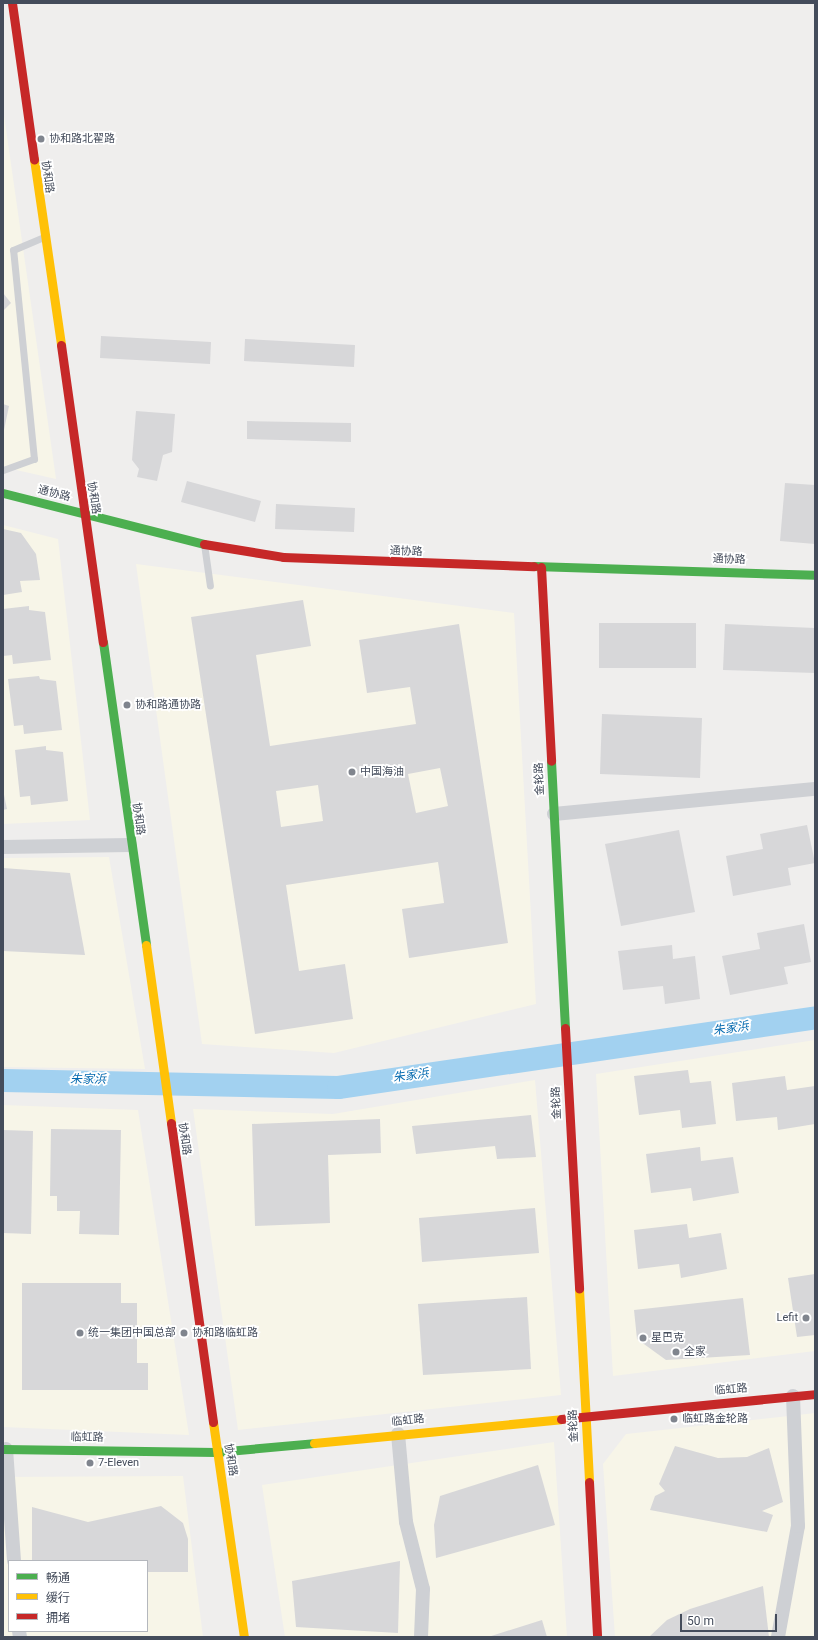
<!DOCTYPE html>
<html>
<head>
<meta charset="utf-8">
<style>
  body { margin:0 }
  #map { position:relative; width:818px; height:1640px; overflow:hidden; background:#efeeed; font-family:Roboto,"Noto Sans SC",sans-serif }
  div>[style] { position:absolute }
  [style*='--x'] { left:calc(var(--x)*1px); top:calc(var(--y)*1px); width:calc(var(--w)*1px); rotate:calc(var(--a)*1deg) }
  .commercial>* { inset:0; background:#f7f5e8 }
  .river>* { height:23px; margin:-11.5px; padding:0 11.5px; transform-origin:11.5px; border-radius:11.5px; background:#a2d1f0 }
  .building>* { inset:0; background:#d7d7d9 }
  .lane>* { height:7px; margin:-3.5px; padding:0 3.5px; transform-origin:3.5px; border-radius:3.5px; background:#ced0d4 }
  .street>* { height:14px; margin:-7px; padding:0 7px; transform-origin:7px; border-radius:7px; background:#ced0d4 }
  .fast>* { height:9px; margin:-4.5px; padding:0 4.5px; transform-origin:4.5px; border-radius:4.5px; background:#4caf50 }
  .slow>* { height:9px; margin:-4.5px; padding:0 4.5px; transform-origin:4.5px; border-radius:4.5px; background:#ffc107 }
  .jam>* { height:9px; margin:-4.5px; padding:0 4.5px; transform-origin:4.5px; border-radius:4.5px; background:#c62828 }
  .dots>* { width:11px; height:11px; translate:-50% -50%; box-sizing:border-box; border:2px solid #fff; border-radius:50% }
  span { translate:-50% -50%; white-space:nowrap; text-align:center; line-height:1.15; -webkit-text-stroke:3.5px #fff; paint-order:stroke }
  .poi-label { font-size:11px; color:#444c5b }
  .left { translate:0 -50%; text-align:left }
  .right { translate:-100% -50%; text-align:right }
  .street-label { font-size:11px; color:#444c5b }
  .water-label { font-size:12px; color:#0369af; font-style:italic }
  .frame { position:absolute; inset:0; border:4px solid #444c5b; pointer-events:none }
  .legend { position:absolute; left:8px; top:1560px; width:140px; height:72px; box-sizing:border-box; background:#fff; border:1px solid #b4b7bd; margin:0; padding:5px 7px; list-style:none; font-size:12px; color:#444c5b }
  .legend li { display:flex; align-items:center; gap:8px; height:20px }
  .legend b { width:20px; border:1px solid #b4b7bd }
  .scale { position:absolute; left:680px; top:1614px; width:97px; height:18px; box-sizing:border-box; border:2px solid #444c5b; border-top:0; padding-left:5px; font-size:12px; line-height:14px; white-space:nowrap; color:#444c5b; -webkit-text-stroke:3px #fff; paint-order:stroke }
</style>
</head>
<body>
<div id="map">
  <div class="commercial">
    <i style="clip-path:polygon(3px 108px,56px 479px,3px 467px)"></i>
    <i style="clip-path:polygon(3px 525px,58px 539px,90px 820px,3px 824px)"></i>
    <i style="clip-path:polygon(136px 564px,514px 613px,536px 1004px,334px 1053px,202px 1044px)"></i>
    <i style="clip-path:polygon(109px 857px,145px 1069px,3px 1067px,3px 858px)"></i>
    <i style="clip-path:polygon(815px 1040px,815px 1351px,613px 1376px,596px 1074px)"></i>
    <i style="clip-path:polygon(535px 1080px,561px 1395px,238px 1430px,193px 1109px,333px 1114px)"></i>
    <i style="clip-path:polygon(3px 1105px,138px 1110px,189px 1435px,3px 1427px)"></i>
    <i style="clip-path:polygon(815px 1413px,815px 1637px,615px 1637px,603px 1464px,626px 1434px)"></i>
    <i style="clip-path:polygon(554px 1442px,567px 1637px,285px 1637px,262px 1485px)"></i>
    <i style="clip-path:polygon(evenodd,183px 1476px,203px 1637px,3px 1637px,3px 1477px,183px 1476px,9px 1561px,147px 1561px,147px 1631px,9px 1631px,9px 1561px)"></i>
  </div>
  <div class="river">
    <i style="--x:3;--y:1080;--w:335;--a:1.2"></i>
    <i style="--x:338;--y:1087;--w:482;--a:-8.3"></i>
  </div>
  <div class="building">
    <i style="clip-path:polygon(3px 293px,11px 303px,3px 311px)"></i>
    <i style="clip-path:polygon(101px 336px,211px 342px,210px 364px,100px 358px)"></i>
    <i style="clip-path:polygon(245px 339px,355px 345px,354px 367px,244px 361px)"></i>
    <i style="clip-path:polygon(3px 404px,9px 406px,4px 430px,3px 430px)"></i>
    <i style="clip-path:polygon(136px 411px,175px 414px,172px 452px,163px 455px,157px 481px,137px 477px,139px 469px,132px 460px)"></i>
    <i style="clip-path:polygon(247px 421px,351px 423px,351px 442px,247px 439px)"></i>
    <i style="clip-path:polygon(187px 481px,261px 501px,255px 522px,181px 502px)"></i>
    <i style="clip-path:polygon(785px 483px,815px 485px,815px 544px,780px 541px)"></i>
    <i style="clip-path:polygon(276px 504px,355px 508px,354px 532px,275px 529px)"></i>
    <i style="clip-path:polygon(3px 529px,21px 533px,36px 554px,40px 580px,20px 581px,22px 592px,3px 595px)"></i>
    <i style="clip-path:polygon(evenodd,303px 600px,311px 646px,256px 655px,270px 746px,416px 724px,410px 687px,367px 693px,359px 640px,459px 624px,508px 943px,409px 958px,402px 909px,444px 903px,438px 862px,286px 885px,299px 971px,345px 964px,353px 1019px,255px 1034px,191px 617px,303px 600px,440px 768px,448px 806px,416px 813px,408px 774px,440px 768px,303px 600px,318px 785px,323px 821px,281px 827px,276px 791px,318px 785px)"></i>
    <i style="clip-path:polygon(29px 606px,29px 610px,45px 612px,51px 660px,13px 664px,12px 655px,3px 656px,3px 609px)"></i>
    <i style="clip-path:polygon(599px 623px,696px 623px,696px 668px,599px 668px)"></i>
    <i style="clip-path:polygon(725px 624px,815px 628px,815px 673px,723px 670px)"></i>
    <i style="clip-path:polygon(39px 676px,40px 679px,56px 681px,62px 730px,24px 734px,23px 725px,14px 726px,8px 679px)"></i>
    <i style="clip-path:polygon(602px 714px,702px 718px,700px 778px,600px 774px)"></i>
    <i style="clip-path:polygon(46px 746px,46px 750px,63px 752px,68px 801px,31px 805px,30px 796px,20px 797px,15px 750px)"></i>
    <i style="clip-path:polygon(3px 790px,7px 809px,3px 810px)"></i>
    <i style="clip-path:polygon(807px 825px,815px 863px,788px 868px,791px 885px,733px 896px,726px 856px,763px 849px,760px 834px)"></i>
    <i style="clip-path:polygon(679px 830px,695px 912px,621px 926px,605px 844px)"></i>
    <i style="clip-path:polygon(3px 868px,70px 873px,85px 955px,3px 951px)"></i>
    <i style="clip-path:polygon(804px 924px,811px 962px,784px 967px,788px 984px,730px 995px,722px 956px,760px 949px,757px 933px)"></i>
    <i style="clip-path:polygon(672px 945px,673px 959px,695px 956px,700px 999px,665px 1004px,663px 986px,623px 990px,618px 951px)"></i>
    <i style="clip-path:polygon(688px 1070px,690px 1083px,711px 1081px,716px 1124px,682px 1128px,680px 1110px,639px 1115px,634px 1076px)"></i>
    <i style="clip-path:polygon(785px 1076px,787px 1090px,815px 1086px,815px 1124px,778px 1130px,777px 1117px,736px 1121px,732px 1083px)"></i>
    <i style="clip-path:polygon(531px 1115px,536px 1157px,497px 1159px,495px 1146px,416px 1154px,412px 1126px)"></i>
    <i style="clip-path:polygon(380px 1119px,381px 1153px,328px 1155px,330px 1223px,255px 1226px,252px 1124px)"></i>
    <i style="clip-path:polygon(51px 1129px,121px 1130px,119px 1235px,79px 1234px,80px 1211px,57px 1211px,57px 1196px,50px 1196px)"></i>
    <i style="clip-path:polygon(3px 1130px,33px 1131px,31px 1234px,3px 1233px)"></i>
    <i style="clip-path:polygon(700px 1147px,701px 1161px,733px 1157px,739px 1193px,693px 1201px,691px 1188px,651px 1193px,646px 1154px)"></i>
    <i style="clip-path:polygon(535px 1208px,539px 1253px,422px 1262px,419px 1218px)"></i>
    <i style="clip-path:polygon(687px 1224px,689px 1238px,721px 1233px,727px 1269px,681px 1278px,679px 1264px,638px 1269px,634px 1230px)"></i>
    <i style="clip-path:polygon(815px 1274px,815px 1335px,797px 1337px,788px 1278px)"></i>
    <i style="clip-path:polygon(22px 1283px,121px 1283px,121px 1303px,137px 1303px,137px 1363px,148px 1363px,148px 1390px,22px 1390px)"></i>
    <i style="clip-path:polygon(527px 1297px,531px 1369px,423px 1375px,418px 1304px)"></i>
    <i style="clip-path:polygon(743px 1298px,750px 1355px,666px 1360px,637px 1339px,634px 1310px)"></i>
    <i style="clip-path:polygon(675px 1446px,718px 1458px,747px 1457px,769px 1448px,783px 1502px,762px 1511px,773px 1515px,767px 1532px,650px 1510px,655px 1496px,665px 1491px,659px 1484px)"></i>
    <i style="clip-path:polygon(538px 1465px,555px 1525px,436px 1558px,434px 1525px,440px 1496px)"></i>
    <i style="clip-path:polygon(161px 1506px,183px 1523px,188px 1539px,188px 1572px,147px 1572px,147px 1561px,32px 1561px,32px 1507px,88px 1522px)"></i>
    <i style="clip-path:polygon(400px 1561px,398px 1633px,296px 1627px,292px 1581px)"></i>
    <i style="clip-path:polygon(763px 1586px,769px 1637px,649px 1637px,667px 1620px,690px 1609px)"></i>
    <i style="clip-path:polygon(542px 1620px,547px 1637px,488px 1637px)"></i>
  </div>
  <div class="lane">
    <i style="--x:3;--y:470;--w:33;--a:-20"></i>
    <i style="--x:34;--y:459;--w:210;--a:-95.7"></i>
    <i style="--x:13;--y:250;--w:33;--a:-23"></i>
    <i style="--x:204;--y:544;--w:42;--a:81.9"></i>
  </div>
  <div class="street">
    <i style="--x:554;--y:814;--w:262;--a:-5.5"></i>
    <i style="--x:3;--y:847;--w:127;--a:-0.9"></i>
    <i style="--x:398;--y:1434;--w:88;--a:84.8"></i>
    <i style="--x:406;--y:1522;--w:69;--a:75.8"></i>
    <i style="--x:423;--y:1589;--w:48;--a:92.4"></i>
    <i style="--x:6;--y:1449;--w:112;--a:85.9"></i>
    <i style="--x:19;--y:1631;--w:6;--a:81"></i>
    <i style="--x:778;--y:1637;--w:113;--a:-79.8"></i>
    <i style="--x:798;--y:1526;--w:130;--a:-92.2"></i>
  </div>
  <div class="fast">
    <i style="--x:3;--y:493;--w:207;--a:14.2"></i>
    <i style="--x:534;--y:566;--w:281;--a:1.8"></i>
    <i style="--x:103;--y:642;--w:306;--a:81.9"></i>
    <i style="--x:551;--y:761;--w:267;--a:87"></i>
    <i style="--x:3;--y:1449;--w:213;--a:0.8"></i>
    <i style="--x:216;--y:1452;--w:98;--a:-5.2"></i>
  </div>
  <div class="slow">
    <i style="--x:34;--y:159;--w:188;--a:81.7"></i>
    <i style="--x:146;--y:945;--w:180;--a:82"></i>
    <i style="--x:579;--y:1289;--w:193;--a:87"></i>
    <i style="--x:213;--y:1422;--w:217;--a:81.8"></i>
    <i style="--x:314;--y:1443;--w:248;--a:-5.5"></i>
  </div>
  <div class="jam">
    <i style="--x:12;--y:3;--w:158;--a:82"></i>
    <i style="--x:61;--y:345;--w:300;--a:82"></i>
    <i style="--x:204;--y:544;--w:80;--a:9.3"></i>
    <i style="--x:283;--y:557;--w:251;--a:2.1"></i>
    <i style="--x:541;--y:567;--w:194;--a:87"></i>
    <i style="--x:565;--y:1028;--w:261;--a:86.9"></i>
    <i style="--x:171;--y:1123;--w:302;--a:82"></i>
    <i style="--x:561;--y:1419;--w:255;--a:-5.6"></i>
    <i style="--x:589;--y:1482;--w:155;--a:87"></i>
  </div>
  <div class="dots">
    <i style="left:41px;top:139px;background:#80858e"></i>
    <i style="left:127px;top:705px;background:#80858e"></i>
    <i style="left:352px;top:772px;background:#80858e"></i>
    <i style="left:806px;top:1318px;background:#80858e"></i>
    <i style="left:80px;top:1333px;background:#80858e"></i>
    <i style="left:184px;top:1333px;background:#80858e"></i>
    <i style="left:643px;top:1338px;background:#80858e"></i>
    <i style="left:676px;top:1352px;background:#80858e"></i>
    <i style="left:674px;top:1419px;background:#80858e"></i>
    <i style="left:90px;top:1463px;background:#80858e"></i>
  </div>
  <div class="poi-label">
    <span class="left" style="left:49px;top:139px">协和路北翟路</span>
    <span class="left" style="left:135px;top:705px">协和路通协路</span>
    <span class="left" style="left:360px;top:772px">中国海油</span>
    <span class="right" style="left:798px;top:1318px">Lefit</span>
    <span class="left" style="left:88px;top:1333px">统一集团中国总部</span>
    <span class="left" style="left:192px;top:1333px">协和路临虹路</span>
    <span class="left" style="left:651px;top:1338px">星巴克</span>
    <span class="left" style="left:684px;top:1352px">全家</span>
    <span class="left" style="left:682px;top:1419px">临虹路金轮路</span>
    <span class="left" style="left:98px;top:1463px">7-Eleven</span>
  </div>
  <div class="street-label">
    <span style="left:47px;top:177px;rotate:82deg">协和路</span>
    <span style="left:54px;top:494px;rotate:14deg">通协路</span>
    <span style="left:93px;top:498px;rotate:81deg">协和路</span>
    <span style="left:406px;top:552px;rotate:2deg">通协路</span>
    <span style="left:729px;top:560px;rotate:2deg">通协路</span>
    <span style="left:540px;top:779px;rotate:-93deg">金轮路</span>
    <span style="left:138px;top:819px;rotate:82deg">协和路</span>
    <span style="left:557px;top:1103px;rotate:-93deg">金轮路</span>
    <span style="left:184px;top:1139px;rotate:82deg">协和路</span>
    <span style="left:731px;top:1390px;rotate:-5deg">临虹路</span>
    <span style="left:408px;top:1421px;rotate:-6deg">临虹路</span>
    <span style="left:574px;top:1426px;rotate:-93deg">金轮路</span>
    <span style="left:87px;top:1438px;rotate:1deg">临虹路</span>
    <span style="left:230px;top:1460px;rotate:81deg">协和路</span>
  </div>
  <div class="water-label">
    <span style="left:731px;top:1029px;rotate:-8deg">朱家浜</span>
    <span style="left:411px;top:1076px;rotate:-8deg">朱家浜</span>
    <span style="left:88px;top:1080px">朱家浜</span>
  </div>
  <div class="frame"></div>
  <ul class="legend">
  <li><b style="height:5px;background:#4caf50"></b>畅通</li>
  <li><b style="height:5px;background:#ffc107"></b>缓行</li>
  <li><b style="height:5px;background:#c62828"></b>拥堵</li>
  </ul>
  <div class="scale">50 m</div>
</div>
</body>
</html>
